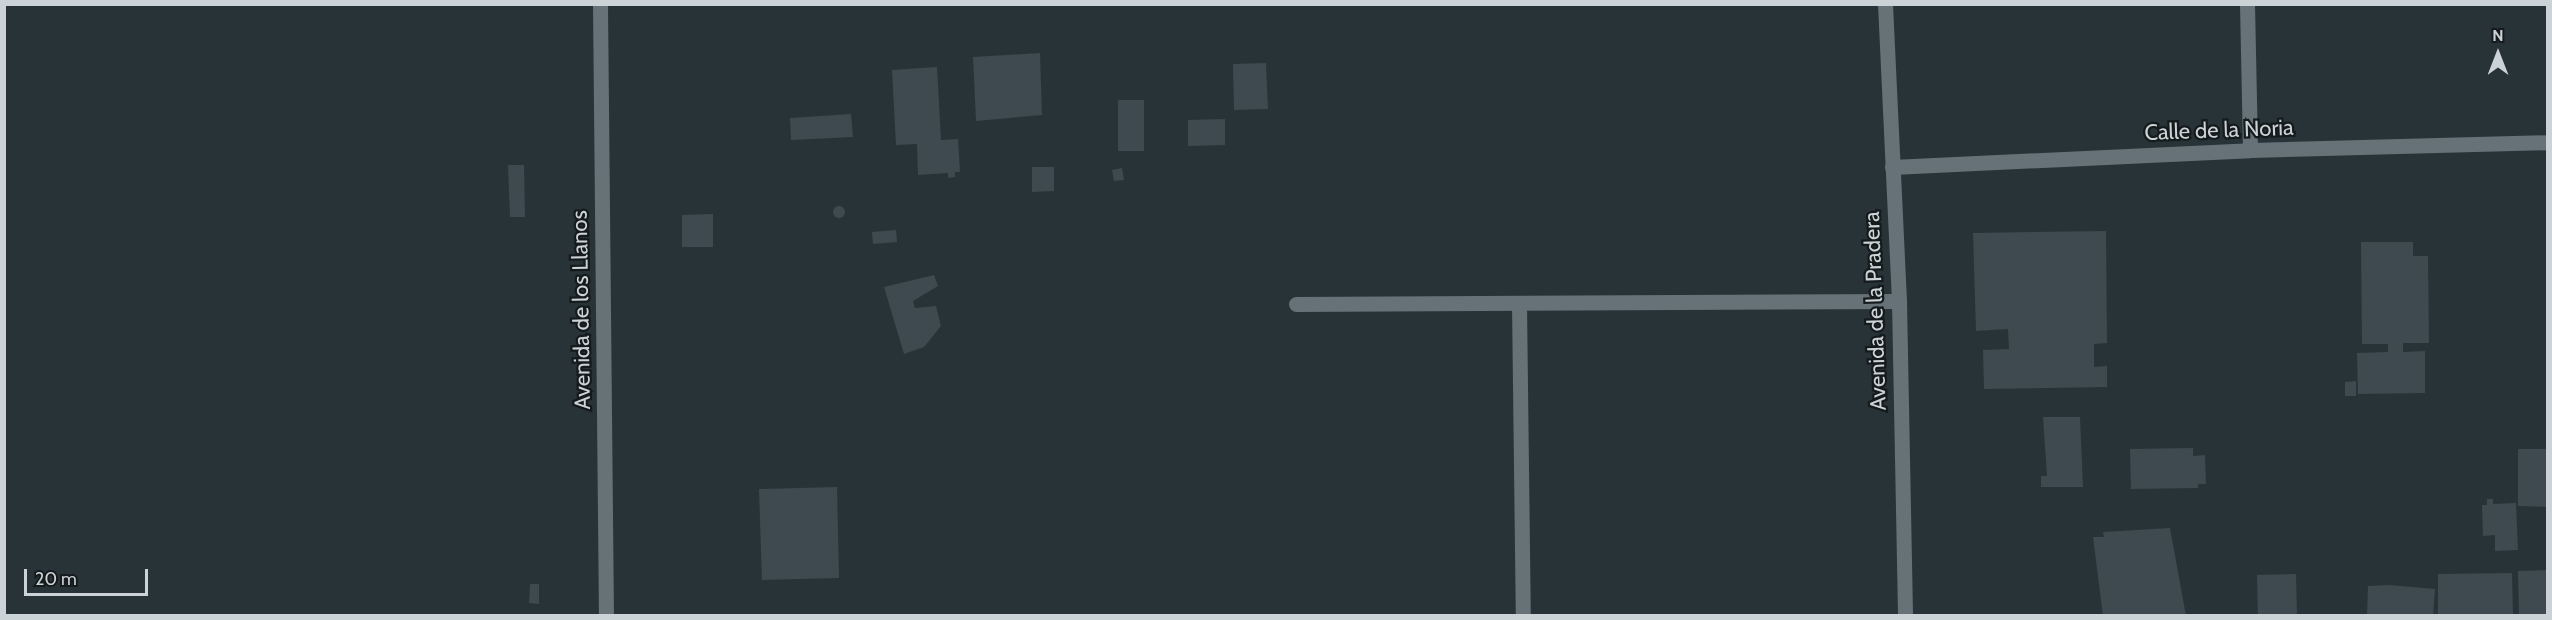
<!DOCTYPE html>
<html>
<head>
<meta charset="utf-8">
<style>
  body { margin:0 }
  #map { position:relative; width:2552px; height:620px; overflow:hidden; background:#283338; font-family:Cabin,sans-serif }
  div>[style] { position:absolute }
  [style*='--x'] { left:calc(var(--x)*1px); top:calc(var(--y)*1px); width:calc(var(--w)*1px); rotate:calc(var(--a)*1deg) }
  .building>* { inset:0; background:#3e4a4f }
  .round { border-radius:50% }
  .minor>* { height:15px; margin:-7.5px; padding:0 7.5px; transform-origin:7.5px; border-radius:7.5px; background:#667278 }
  span { translate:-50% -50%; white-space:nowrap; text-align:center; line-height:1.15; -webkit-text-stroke:4.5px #151a1c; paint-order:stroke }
  .street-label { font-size:22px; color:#ccd3d6 }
  .frame { position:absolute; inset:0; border:6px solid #ccd3d6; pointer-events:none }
  .north { position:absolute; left:2468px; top:24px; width:60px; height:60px; -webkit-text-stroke:4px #151a1c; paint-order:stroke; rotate:0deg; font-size:16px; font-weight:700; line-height:24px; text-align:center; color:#ccd3d6 }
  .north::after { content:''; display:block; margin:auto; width:21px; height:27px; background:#ccd3d6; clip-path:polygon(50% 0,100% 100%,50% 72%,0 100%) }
  .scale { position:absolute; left:24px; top:569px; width:124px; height:27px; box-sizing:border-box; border:3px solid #ccd3d6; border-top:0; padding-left:8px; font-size:18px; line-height:21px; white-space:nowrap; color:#ccd3d6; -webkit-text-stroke:4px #151a1c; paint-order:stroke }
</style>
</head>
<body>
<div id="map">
  <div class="building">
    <i style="clip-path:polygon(1040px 53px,1042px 115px,976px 121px,973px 57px)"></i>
    <i style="clip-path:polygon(1266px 63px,1268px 109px,1234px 110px,1233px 64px)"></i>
    <i style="clip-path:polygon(937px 67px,941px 140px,958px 139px,960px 172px,955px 172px,955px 177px,948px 178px,948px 173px,918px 175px,917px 144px,896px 145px,892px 70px)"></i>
    <i style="clip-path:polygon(1118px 100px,1144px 100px,1144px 151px,1118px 151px)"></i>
    <i style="clip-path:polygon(851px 114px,853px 137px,791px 140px,790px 118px)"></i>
    <i style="clip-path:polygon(1225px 119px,1225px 145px,1188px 146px,1188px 120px)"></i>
    <i style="clip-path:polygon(508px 165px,524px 165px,525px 217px,510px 217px)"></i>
    <i style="clip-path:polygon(1032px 167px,1054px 167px,1054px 191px,1032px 192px)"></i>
    <i style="clip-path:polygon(1122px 168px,1124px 180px,1114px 181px,1112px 170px)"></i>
    <i class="round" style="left:833px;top:206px;width:12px;height:12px"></i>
    <i style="clip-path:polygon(713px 214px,713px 247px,682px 247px,682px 215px)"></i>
    <i style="clip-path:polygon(896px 230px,897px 242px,873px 244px,872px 232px)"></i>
    <i style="clip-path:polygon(2106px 231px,2107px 343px,2094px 344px,2094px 367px,2107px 366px,2107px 387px,1984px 389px,1983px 350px,2009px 349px,2008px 329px,1976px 331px,1973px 233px)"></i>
    <i style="clip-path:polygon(2361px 242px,2413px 242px,2413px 256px,2428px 256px,2429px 343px,2403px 343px,2403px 352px,2425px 351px,2425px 393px,2358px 394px,2357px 353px,2388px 352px,2388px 344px,2362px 344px)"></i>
    <i style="clip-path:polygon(934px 275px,938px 286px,913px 301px,915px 308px,936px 306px,941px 326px,924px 347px,904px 354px,884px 287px)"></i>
    <i style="clip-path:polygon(2356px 381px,2356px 396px,2345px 396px,2345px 382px)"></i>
    <i style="clip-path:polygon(2043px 417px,2080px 417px,2083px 487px,2041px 487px,2041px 476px,2047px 476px)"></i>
    <i style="clip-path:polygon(2193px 448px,2193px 456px,2205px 455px,2206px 484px,2198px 484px,2198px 488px,2131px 489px,2130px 449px)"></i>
    <i style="clip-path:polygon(2518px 449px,2548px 449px,2548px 507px,2518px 506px)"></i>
    <i style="clip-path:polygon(837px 487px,839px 578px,762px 580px,759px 489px)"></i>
    <i style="clip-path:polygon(2487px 499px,2493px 499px,2493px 504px,2516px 503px,2518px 550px,2495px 551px,2495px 535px,2483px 536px,2482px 505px,2487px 505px)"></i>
    <i style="clip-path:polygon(2170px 528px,2186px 616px,2103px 616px,2093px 537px,2104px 537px,2103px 532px)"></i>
    <i style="clip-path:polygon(2548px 570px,2548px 616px,2519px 616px,2518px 571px)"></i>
    <i style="clip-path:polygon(2512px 573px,2513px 616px,2438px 616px,2438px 574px)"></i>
    <i style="clip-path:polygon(2296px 574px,2297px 616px,2258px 616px,2257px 575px)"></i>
    <i style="clip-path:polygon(530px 584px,539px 584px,539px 604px,529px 603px)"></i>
    <i style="clip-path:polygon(2389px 585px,2435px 589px,2433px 616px,2367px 616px,2368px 586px)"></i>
  </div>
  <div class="minor">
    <i style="--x:600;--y:4;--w:612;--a:89.44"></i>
    <i style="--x:1885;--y:4;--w:297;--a:87.3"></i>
    <i style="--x:1899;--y:301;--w:315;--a:88.9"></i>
    <i style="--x:2247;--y:4;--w:146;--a:88.8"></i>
    <i style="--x:1892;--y:167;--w:358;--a:-2.7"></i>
    <i style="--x:2250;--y:150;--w:298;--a:-1.5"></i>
    <i style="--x:1519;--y:303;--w:313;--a:89.3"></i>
    <i style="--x:1296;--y:304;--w:603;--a:-0.29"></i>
  </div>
  <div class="street-label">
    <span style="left:2219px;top:130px;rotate:-2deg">Calle de la Noria</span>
    <span style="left:581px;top:310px;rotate:-91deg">Avenida de los Llanos</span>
    <span style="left:1875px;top:311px;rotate:-92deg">Avenida de la Pradera</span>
  </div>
  <div class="frame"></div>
  <div class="north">N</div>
  <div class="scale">20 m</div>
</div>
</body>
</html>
